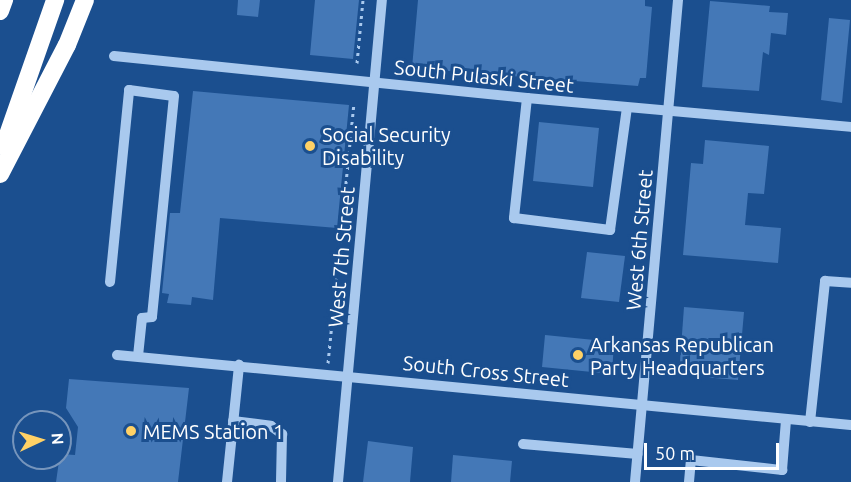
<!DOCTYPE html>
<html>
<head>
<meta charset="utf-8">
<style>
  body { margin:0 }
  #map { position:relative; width:851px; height:482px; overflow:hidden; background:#1b4f8f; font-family:Ubuntu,sans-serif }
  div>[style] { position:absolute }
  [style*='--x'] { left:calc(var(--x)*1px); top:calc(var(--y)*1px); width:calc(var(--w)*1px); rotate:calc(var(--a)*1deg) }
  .building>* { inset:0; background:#4478b7 }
  .path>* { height:3px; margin-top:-1.5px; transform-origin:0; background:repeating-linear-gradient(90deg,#a9c9ee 0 3px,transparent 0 7.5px) }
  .minor>* { height:10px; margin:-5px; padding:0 5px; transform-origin:5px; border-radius:5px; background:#a9c9ee }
  .highway>* { height:18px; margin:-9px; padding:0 9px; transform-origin:9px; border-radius:9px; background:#fff }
  .dots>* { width:16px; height:16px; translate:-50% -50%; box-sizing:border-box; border:3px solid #1b4f8f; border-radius:50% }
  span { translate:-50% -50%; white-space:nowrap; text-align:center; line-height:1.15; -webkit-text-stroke:6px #1b4f8f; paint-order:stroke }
  .street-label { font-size:20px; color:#fff }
  .poi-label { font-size:20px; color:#fff }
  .left { translate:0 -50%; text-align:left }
  .north { position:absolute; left:12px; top:410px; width:60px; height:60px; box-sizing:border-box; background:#1b4f8f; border:2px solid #7695bc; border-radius:50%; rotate:86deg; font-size:16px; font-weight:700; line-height:24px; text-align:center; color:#fff }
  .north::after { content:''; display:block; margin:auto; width:21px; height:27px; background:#ffd166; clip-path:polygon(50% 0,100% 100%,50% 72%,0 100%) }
  .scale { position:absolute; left:644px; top:443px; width:135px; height:27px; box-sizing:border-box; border:3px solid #fff; border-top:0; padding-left:8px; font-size:18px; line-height:21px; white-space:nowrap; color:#fff; -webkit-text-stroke:4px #1b4f8f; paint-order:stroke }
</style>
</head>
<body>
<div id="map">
  <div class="building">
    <i style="clip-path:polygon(238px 0,260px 0,258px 17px,237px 15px)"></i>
    <i style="clip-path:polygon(315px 0,359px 0,353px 59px,310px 55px)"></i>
    <i style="clip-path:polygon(418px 0,645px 0,645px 6px,652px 7px,646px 78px,640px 78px,638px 86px,412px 68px)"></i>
    <i style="clip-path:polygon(710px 1px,770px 6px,769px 12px,788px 13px,786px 35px,771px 33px,769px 55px,763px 52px,759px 91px,702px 87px)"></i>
    <i style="clip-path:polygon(829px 18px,850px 20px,842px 103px,821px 100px)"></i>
    <i style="clip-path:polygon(193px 91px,349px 105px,337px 228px,220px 218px,213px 300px,192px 297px,191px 305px,167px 303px,169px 294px,162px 293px,170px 213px,180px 213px)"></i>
    <i style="clip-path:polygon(539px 122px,599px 128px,593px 187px,533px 181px)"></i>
    <i style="clip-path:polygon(705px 140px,769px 146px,764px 194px,748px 193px,745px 225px,781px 228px,778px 263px,683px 255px,691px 163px,703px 164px)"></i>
    <i style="clip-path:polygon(587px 252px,625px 256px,619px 302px,581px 298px)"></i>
    <i style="clip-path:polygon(684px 307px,744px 312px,738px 380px,679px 375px)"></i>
    <i style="clip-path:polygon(545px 335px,614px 342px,612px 374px,542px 367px)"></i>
    <i style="clip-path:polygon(69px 379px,189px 388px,178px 482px,56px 482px,60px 454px,75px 455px,78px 427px,66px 408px)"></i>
    <i style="clip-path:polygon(368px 441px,413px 447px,410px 482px,363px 482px)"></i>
    <i style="clip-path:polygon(453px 455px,512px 461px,510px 482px,451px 482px)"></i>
  </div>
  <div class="path">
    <i style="--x:357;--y:63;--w:63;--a:-84.6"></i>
    <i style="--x:328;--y:363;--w:262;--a:-84.3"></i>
  </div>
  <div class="minor">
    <i style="--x:114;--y:56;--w:415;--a:5.8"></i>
    <i style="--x:527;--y:98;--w:325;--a:5.1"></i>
    <i style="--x:527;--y:98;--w:121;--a:96.2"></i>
    <i style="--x:514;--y:218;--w:97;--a:7.1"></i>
    <i style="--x:610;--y:230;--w:123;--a:-82.1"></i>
    <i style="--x:110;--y:282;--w:193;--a:-84.3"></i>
    <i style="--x:129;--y:90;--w:45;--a:7.6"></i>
    <i style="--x:174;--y:96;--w:222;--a:95.7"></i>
    <i style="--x:152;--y:317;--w:10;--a:174"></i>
    <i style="--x:142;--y:318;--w:38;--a:96"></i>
    <i style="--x:117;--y:355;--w:737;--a:5.45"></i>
    <i style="--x:233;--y:421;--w:38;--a:7"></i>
    <i style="--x:271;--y:426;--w:14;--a:36"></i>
    <i style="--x:282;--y:434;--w:48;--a:91.2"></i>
    <i style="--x:810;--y:422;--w:142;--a:-83.9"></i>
    <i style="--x:825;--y:281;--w:26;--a:4"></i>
    <i style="--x:523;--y:444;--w:115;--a:5"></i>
    <i style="--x:227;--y:482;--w:118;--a:-84.1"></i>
    <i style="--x:338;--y:482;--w:484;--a:-84.8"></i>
    <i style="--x:635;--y:482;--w:484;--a:-84.9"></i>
    <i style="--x:689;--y:482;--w:22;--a:-85"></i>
    <i style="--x:691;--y:460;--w:92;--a:6.3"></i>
    <i style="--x:782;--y:470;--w:50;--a:-85.4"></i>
  </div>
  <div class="highway">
    <i style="--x:0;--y:11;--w:12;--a:-70"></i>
    <i style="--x:4;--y:146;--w:155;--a:-70.7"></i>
    <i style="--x:0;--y:174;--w:145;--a:-62.6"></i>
    <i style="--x:67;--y:45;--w:48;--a:-68.2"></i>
  </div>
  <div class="dots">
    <i style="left:310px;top:146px;background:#ffd166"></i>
    <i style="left:578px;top:355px;background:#ffd166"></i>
    <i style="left:131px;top:431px;background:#ffd166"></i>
  </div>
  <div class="street-label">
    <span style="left:484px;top:76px;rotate:6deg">South Pulaski Street</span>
    <span style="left:639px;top:240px;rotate:-85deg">West 6th Street</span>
    <span style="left:341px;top:257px;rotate:-85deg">West 7th Street</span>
    <span style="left:486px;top:371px;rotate:6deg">South Cross Street</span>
  </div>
  <div class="poi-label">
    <span class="left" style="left:322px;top:146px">Social Security<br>Disability</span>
    <span class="left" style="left:590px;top:356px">Arkansas Republican<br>Party Headquarters</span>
    <span class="left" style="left:143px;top:431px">MEMS Station 1</span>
  </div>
  <div class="north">N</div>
  <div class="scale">50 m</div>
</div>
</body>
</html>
